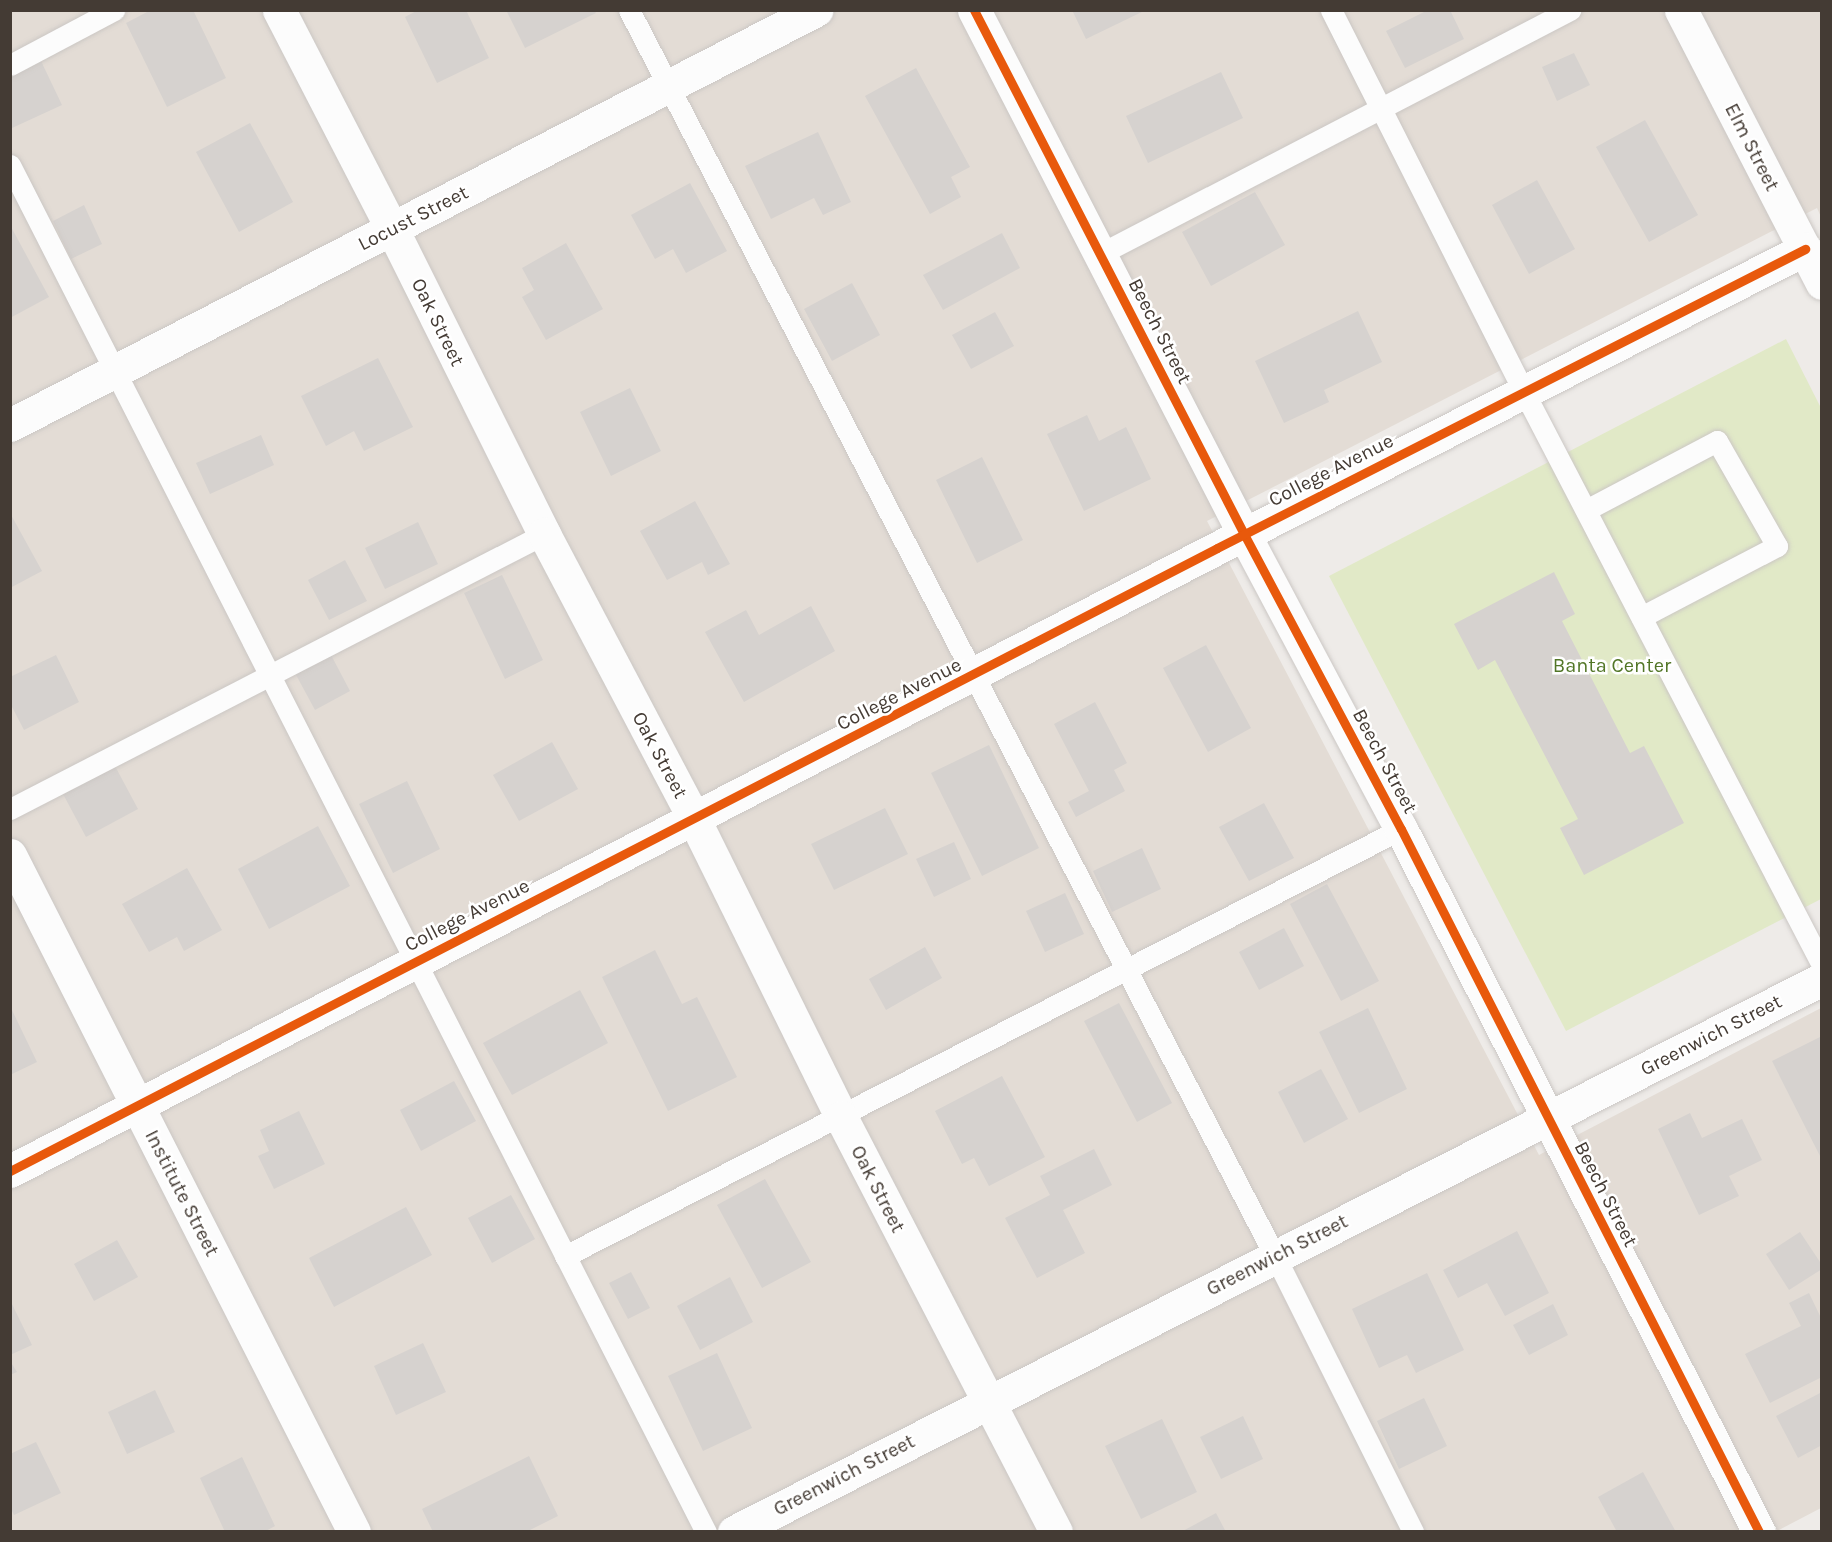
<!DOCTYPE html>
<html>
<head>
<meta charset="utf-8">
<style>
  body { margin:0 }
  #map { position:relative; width:1832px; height:1542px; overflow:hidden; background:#eeebe8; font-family:Karla,sans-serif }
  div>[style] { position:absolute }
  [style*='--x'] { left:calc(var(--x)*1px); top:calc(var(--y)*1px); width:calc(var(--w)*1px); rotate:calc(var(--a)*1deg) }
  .residential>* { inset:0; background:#e3dcd5 }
  .green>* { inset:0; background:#e1e9c7 }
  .building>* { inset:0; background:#d6d2cf }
  .roads { filter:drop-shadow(0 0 2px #cbc7c4) drop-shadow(0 0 2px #cbc7c4) }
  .lane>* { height:21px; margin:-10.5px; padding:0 10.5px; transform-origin:10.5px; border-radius:10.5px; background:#fcfcfc }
  .street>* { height:33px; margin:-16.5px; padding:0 16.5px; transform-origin:16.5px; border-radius:16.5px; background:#fcfcfc }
  .cycleway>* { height:9px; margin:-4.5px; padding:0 4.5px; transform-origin:4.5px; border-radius:4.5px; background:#e8590c }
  span { translate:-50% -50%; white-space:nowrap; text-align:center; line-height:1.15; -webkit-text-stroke:5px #fff; paint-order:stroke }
  .street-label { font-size:20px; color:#443b34 }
  .park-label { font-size:20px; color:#527627 }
  .frame { position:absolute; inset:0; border:12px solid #443b34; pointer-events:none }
</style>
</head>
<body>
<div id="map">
  <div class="residential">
    <i style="clip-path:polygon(10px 11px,1821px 11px,1821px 217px,1817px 208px,1207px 521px,1539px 1155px,1821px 1008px,1821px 1508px,1775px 1532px,11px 1531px)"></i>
  </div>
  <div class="green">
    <i style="clip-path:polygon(1786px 339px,1821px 408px,1821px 899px,1566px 1031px,1329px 576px)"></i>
  </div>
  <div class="building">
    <i style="clip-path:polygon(151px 10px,193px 10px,226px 78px,167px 107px,126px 23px)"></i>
    <i style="clip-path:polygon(418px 10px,466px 10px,489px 58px,437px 83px,405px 17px)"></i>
    <i style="clip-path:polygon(506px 10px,594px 10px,596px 13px,525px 48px)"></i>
    <i style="clip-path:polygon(1072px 10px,1146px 10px,1086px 39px)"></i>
    <i style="clip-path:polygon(1428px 10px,1450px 10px,1464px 39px,1405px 68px,1386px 31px)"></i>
    <i style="clip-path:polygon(1574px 53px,1590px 85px,1557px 101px,1542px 67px)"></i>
    <i style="clip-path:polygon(41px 61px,62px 105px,12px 128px,10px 75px)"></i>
    <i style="clip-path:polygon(916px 68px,970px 167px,951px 177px,961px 197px,930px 214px,865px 96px)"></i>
    <i style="clip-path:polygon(1221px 72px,1243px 118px,1148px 163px,1126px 116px)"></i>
    <i style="clip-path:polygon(1645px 120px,1698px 215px,1649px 242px,1596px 147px)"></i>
    <i style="clip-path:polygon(250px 123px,293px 202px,239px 232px,196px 152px)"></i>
    <i style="clip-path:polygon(818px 132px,851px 202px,823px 215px,814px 198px,771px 219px,745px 166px)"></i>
    <i style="clip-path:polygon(1537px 180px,1575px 249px,1529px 274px,1492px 205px)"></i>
    <i style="clip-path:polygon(690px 183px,727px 251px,686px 273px,673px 249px,655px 259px,631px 215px)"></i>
    <i style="clip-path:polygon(1255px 192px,1285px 245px,1211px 286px,1182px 232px)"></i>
    <i style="clip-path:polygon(84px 205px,102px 244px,71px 259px,53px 221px)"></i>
    <i style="clip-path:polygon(10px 225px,49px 297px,10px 318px)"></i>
    <i style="clip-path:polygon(1002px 233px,1020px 268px,943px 310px,923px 275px)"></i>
    <i style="clip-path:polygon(566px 243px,603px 309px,546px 340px,522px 297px,534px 290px,522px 268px)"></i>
    <i style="clip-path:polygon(852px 283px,880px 335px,832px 361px,804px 309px)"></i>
    <i style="clip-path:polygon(1358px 311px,1382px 362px,1324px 390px,1329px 402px,1284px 423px,1255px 361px)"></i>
    <i style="clip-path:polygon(995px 312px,1014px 346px,971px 369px,952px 335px)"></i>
    <i style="clip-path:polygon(378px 358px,413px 427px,364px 451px,354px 431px,326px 446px,301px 396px)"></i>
    <i style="clip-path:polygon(630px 388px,661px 451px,611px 476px,580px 412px)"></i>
    <i style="clip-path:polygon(1087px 415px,1099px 441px,1126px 427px,1151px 479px,1084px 511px,1047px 434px)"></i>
    <i style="clip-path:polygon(261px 435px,274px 465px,210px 494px,196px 463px)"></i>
    <i style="clip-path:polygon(982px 457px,1023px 540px,977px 563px,936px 480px)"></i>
    <i style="clip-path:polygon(695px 501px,730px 564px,708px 575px,702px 562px,667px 580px,640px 531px)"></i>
    <i style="clip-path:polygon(10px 513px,42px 571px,10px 588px)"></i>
    <i style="clip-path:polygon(418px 522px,438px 564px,385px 589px,365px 548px)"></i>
    <i style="clip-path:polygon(345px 560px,367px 601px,329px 620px,308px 580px)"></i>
    <i style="clip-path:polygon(1554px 572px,1575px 614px,1562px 621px,1630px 753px,1644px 746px,1684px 823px,1584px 875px,1560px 828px,1578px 819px,1495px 660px,1478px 670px,1454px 624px)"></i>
    <i style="clip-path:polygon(502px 575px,543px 660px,505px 679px,464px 593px)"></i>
    <i style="clip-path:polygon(811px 606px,835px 651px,744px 702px,705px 632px,746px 610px,759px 635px)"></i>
    <i style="clip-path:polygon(1206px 645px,1251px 728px,1208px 752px,1163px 668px)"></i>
    <i style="clip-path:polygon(330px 653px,350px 691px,315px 710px,295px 673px)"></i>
    <i style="clip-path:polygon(56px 655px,79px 702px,24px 730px,10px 703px,10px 677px)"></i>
    <i style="clip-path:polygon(1095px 702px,1127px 763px,1114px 770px,1125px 791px,1076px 817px,1068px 802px,1089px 791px,1054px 724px)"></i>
    <i style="clip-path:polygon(552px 742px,578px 789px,519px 821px,493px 775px)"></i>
    <i style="clip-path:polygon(989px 745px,1039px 848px,982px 876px,931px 773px)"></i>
    <i style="clip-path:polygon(115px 766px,138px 809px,86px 837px,63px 794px)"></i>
    <i style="clip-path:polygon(407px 781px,440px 849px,393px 873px,359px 804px)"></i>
    <i style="clip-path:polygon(1264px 803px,1294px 858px,1249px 881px,1219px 827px)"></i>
    <i style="clip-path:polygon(885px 808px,908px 854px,834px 890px,811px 844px)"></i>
    <i style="clip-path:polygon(318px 826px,350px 886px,269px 929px,238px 869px)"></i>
    <i style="clip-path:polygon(954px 842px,971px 879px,934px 897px,916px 859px)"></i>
    <i style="clip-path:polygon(1142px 848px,1161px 889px,1112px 912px,1093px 871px)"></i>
    <i style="clip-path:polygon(187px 868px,222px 930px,184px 951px,177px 937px,149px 952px,122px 904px)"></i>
    <i style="clip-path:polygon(1327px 884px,1379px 981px,1341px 1001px,1290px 904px)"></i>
    <i style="clip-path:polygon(1065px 893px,1084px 934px,1045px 952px,1026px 911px)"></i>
    <i style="clip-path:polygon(1284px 928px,1304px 966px,1259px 990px,1239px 952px)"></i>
    <i style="clip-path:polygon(925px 947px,942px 978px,886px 1010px,869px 979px)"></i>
    <i style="clip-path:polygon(655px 950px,682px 1004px,697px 997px,737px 1077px,668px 1111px,602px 977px)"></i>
    <i style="clip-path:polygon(580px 990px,608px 1043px,512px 1095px,483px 1043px)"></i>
    <i style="clip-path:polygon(1119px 1003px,1172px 1103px,1137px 1122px,1084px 1021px)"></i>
    <i style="clip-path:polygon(10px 1006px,37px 1062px,10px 1075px)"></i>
    <i style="clip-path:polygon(1368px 1008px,1407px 1089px,1359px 1113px,1319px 1032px)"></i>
    <i style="clip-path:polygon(1822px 1036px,1822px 1160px,1772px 1061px)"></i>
    <i style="clip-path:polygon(1321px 1069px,1348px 1119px,1304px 1143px,1278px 1092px)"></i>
    <i style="clip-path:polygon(1002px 1076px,1045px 1157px,989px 1186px,974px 1158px,962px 1164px,935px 1111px)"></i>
    <i style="clip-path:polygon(454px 1081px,476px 1121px,421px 1151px,400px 1110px)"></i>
    <i style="clip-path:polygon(299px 1111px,325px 1164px,274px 1189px,258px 1156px,269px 1151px,260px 1130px)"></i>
    <i style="clip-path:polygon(1690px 1113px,1702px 1138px,1742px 1119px,1762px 1160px,1729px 1176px,1739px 1196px,1699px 1215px,1658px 1129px)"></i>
    <i style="clip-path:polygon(1094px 1149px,1112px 1185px,1063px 1210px,1085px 1253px,1037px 1278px,1005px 1218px,1050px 1195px,1040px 1176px)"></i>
    <i style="clip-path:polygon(765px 1179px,811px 1262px,762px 1288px,717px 1205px)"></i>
    <i style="clip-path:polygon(511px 1195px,535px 1239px,492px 1263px,468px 1218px)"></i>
    <i style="clip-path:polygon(406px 1207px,432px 1255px,334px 1307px,309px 1258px)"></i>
    <i style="clip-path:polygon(1517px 1231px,1549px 1293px,1505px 1316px,1487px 1283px,1458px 1298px,1443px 1270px)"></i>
    <i style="clip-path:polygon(1800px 1232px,1822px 1265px,1822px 1269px,1789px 1290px,1766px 1254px)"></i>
    <i style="clip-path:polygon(117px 1240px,138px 1277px,94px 1301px,74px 1264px)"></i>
    <i style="clip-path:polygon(631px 1272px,650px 1308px,628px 1319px,609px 1283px)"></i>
    <i style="clip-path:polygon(1427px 1273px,1464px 1350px,1416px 1373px,1407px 1355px,1379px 1368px,1352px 1309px)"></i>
    <i style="clip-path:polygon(730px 1277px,753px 1322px,700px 1350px,677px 1306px)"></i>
    <i style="clip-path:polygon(1809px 1293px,1822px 1320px,1822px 1377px,1770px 1403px,1745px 1354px,1801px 1326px,1789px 1303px)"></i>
    <i style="clip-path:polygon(10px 1300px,32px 1345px,10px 1355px)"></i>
    <i style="clip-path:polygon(1553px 1304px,1568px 1335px,1529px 1355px,1513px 1325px)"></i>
    <i style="clip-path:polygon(423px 1343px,446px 1392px,396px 1415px,374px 1366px)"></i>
    <i style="clip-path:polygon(717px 1353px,752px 1428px,703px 1451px,668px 1376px)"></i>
    <i style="clip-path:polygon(10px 1361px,17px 1372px,10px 1375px)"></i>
    <i style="clip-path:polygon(155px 1390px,175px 1432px,127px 1454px,108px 1412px)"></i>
    <i style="clip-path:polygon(1822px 1392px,1822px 1445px,1798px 1458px,1776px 1416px)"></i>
    <i style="clip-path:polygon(1424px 1398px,1447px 1446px,1399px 1469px,1377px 1421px)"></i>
    <i style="clip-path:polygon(1243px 1416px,1263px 1459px,1221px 1479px,1200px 1437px)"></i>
    <i style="clip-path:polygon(1162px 1419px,1197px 1492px,1141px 1519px,1105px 1446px)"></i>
    <i style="clip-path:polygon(36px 1442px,61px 1493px,14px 1515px,10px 1507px,10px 1454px)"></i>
    <i style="clip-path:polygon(529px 1456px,558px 1516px,526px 1532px,433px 1532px,422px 1509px)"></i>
    <i style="clip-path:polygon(242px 1457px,275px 1526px,264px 1532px,225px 1532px,200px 1478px)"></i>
    <i style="clip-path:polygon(1643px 1472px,1676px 1532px,1617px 1532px,1598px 1497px)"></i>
    <i style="clip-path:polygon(1216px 1513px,1226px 1532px,1181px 1532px)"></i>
  </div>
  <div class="roads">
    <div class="lane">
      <i style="--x:629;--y:10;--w:1404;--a:62.6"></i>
      <i style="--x:1275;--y:1256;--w:309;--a:63.4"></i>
      <i style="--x:1331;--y:10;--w:428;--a:63.2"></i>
      <i style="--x:1524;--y:392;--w:646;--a:62.52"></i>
      <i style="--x:10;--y:65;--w:118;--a:-27.9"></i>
      <i style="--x:10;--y:165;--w:1534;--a:63.02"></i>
      <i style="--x:1100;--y:254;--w:530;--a:-27.44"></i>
      <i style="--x:1586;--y:510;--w:148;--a:-27.8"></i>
      <i style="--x:1717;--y:441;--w:121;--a:60.3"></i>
      <i style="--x:1777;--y:546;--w:153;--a:152.4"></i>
      <i style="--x:10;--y:809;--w:601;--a:-27.25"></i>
      <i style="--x:565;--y:1256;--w:939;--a:-27.06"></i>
    </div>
    <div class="street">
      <i style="--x:279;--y:10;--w:246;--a:62.7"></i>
      <i style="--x:392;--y:229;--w:341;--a:63.5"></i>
      <i style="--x:544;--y:534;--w:322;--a:62.2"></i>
      <i style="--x:694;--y:819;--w:332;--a:63.7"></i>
      <i style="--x:841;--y:1117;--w:467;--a:62.6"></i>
      <i style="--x:974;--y:10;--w:589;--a:62.74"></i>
      <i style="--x:1244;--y:534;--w:334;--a:62"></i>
      <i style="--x:1401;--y:829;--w:789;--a:63.01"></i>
      <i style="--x:1681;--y:10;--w:307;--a:62.7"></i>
      <i style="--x:10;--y:425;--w:907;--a:-27.24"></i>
      <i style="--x:10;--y:855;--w:759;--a:63.06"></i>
      <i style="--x:10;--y:1171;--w:1358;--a:-27.3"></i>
      <i style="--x:1217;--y:548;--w:660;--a:-26.95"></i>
      <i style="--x:734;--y:1532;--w:1220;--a:-26.94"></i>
    </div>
  </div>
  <div class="cycleway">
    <i style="--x:974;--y:10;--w:589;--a:62.74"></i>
    <i style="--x:1244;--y:534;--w:334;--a:62"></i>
    <i style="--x:1401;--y:829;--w:789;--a:63.01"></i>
    <i style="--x:10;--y:1171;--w:1358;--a:-27.3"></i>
    <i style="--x:1217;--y:548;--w:660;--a:-26.95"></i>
  </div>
  <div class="street-label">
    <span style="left:1752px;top:147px;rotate:63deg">Elm Street</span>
    <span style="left:413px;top:218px;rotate:-27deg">Locust Street</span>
    <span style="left:438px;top:322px;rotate:64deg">Oak Street</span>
    <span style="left:1160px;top:331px;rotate:63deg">Beech Street</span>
    <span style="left:1331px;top:470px;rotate:-27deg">College Avenue</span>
    <span style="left:899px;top:694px;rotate:-27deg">College Avenue</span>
    <span style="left:660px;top:755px;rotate:62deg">Oak Street</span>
    <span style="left:1385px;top:761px;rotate:62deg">Beech Street</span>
    <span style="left:467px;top:915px;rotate:-27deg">College Avenue</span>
    <span style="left:1711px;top:1035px;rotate:-27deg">Greenwich Street</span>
    <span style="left:878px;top:1189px;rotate:63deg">Oak Street</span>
    <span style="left:182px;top:1193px;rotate:63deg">Institute Street</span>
    <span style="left:1606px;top:1194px;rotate:63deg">Beech Street</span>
    <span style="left:1277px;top:1255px;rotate:-27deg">Greenwich Street</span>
    <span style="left:844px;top:1475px;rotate:-27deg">Greenwich Street</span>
  </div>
  <div class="park-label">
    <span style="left:1612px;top:665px">Banta Center</span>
  </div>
  <div class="frame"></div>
</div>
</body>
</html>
